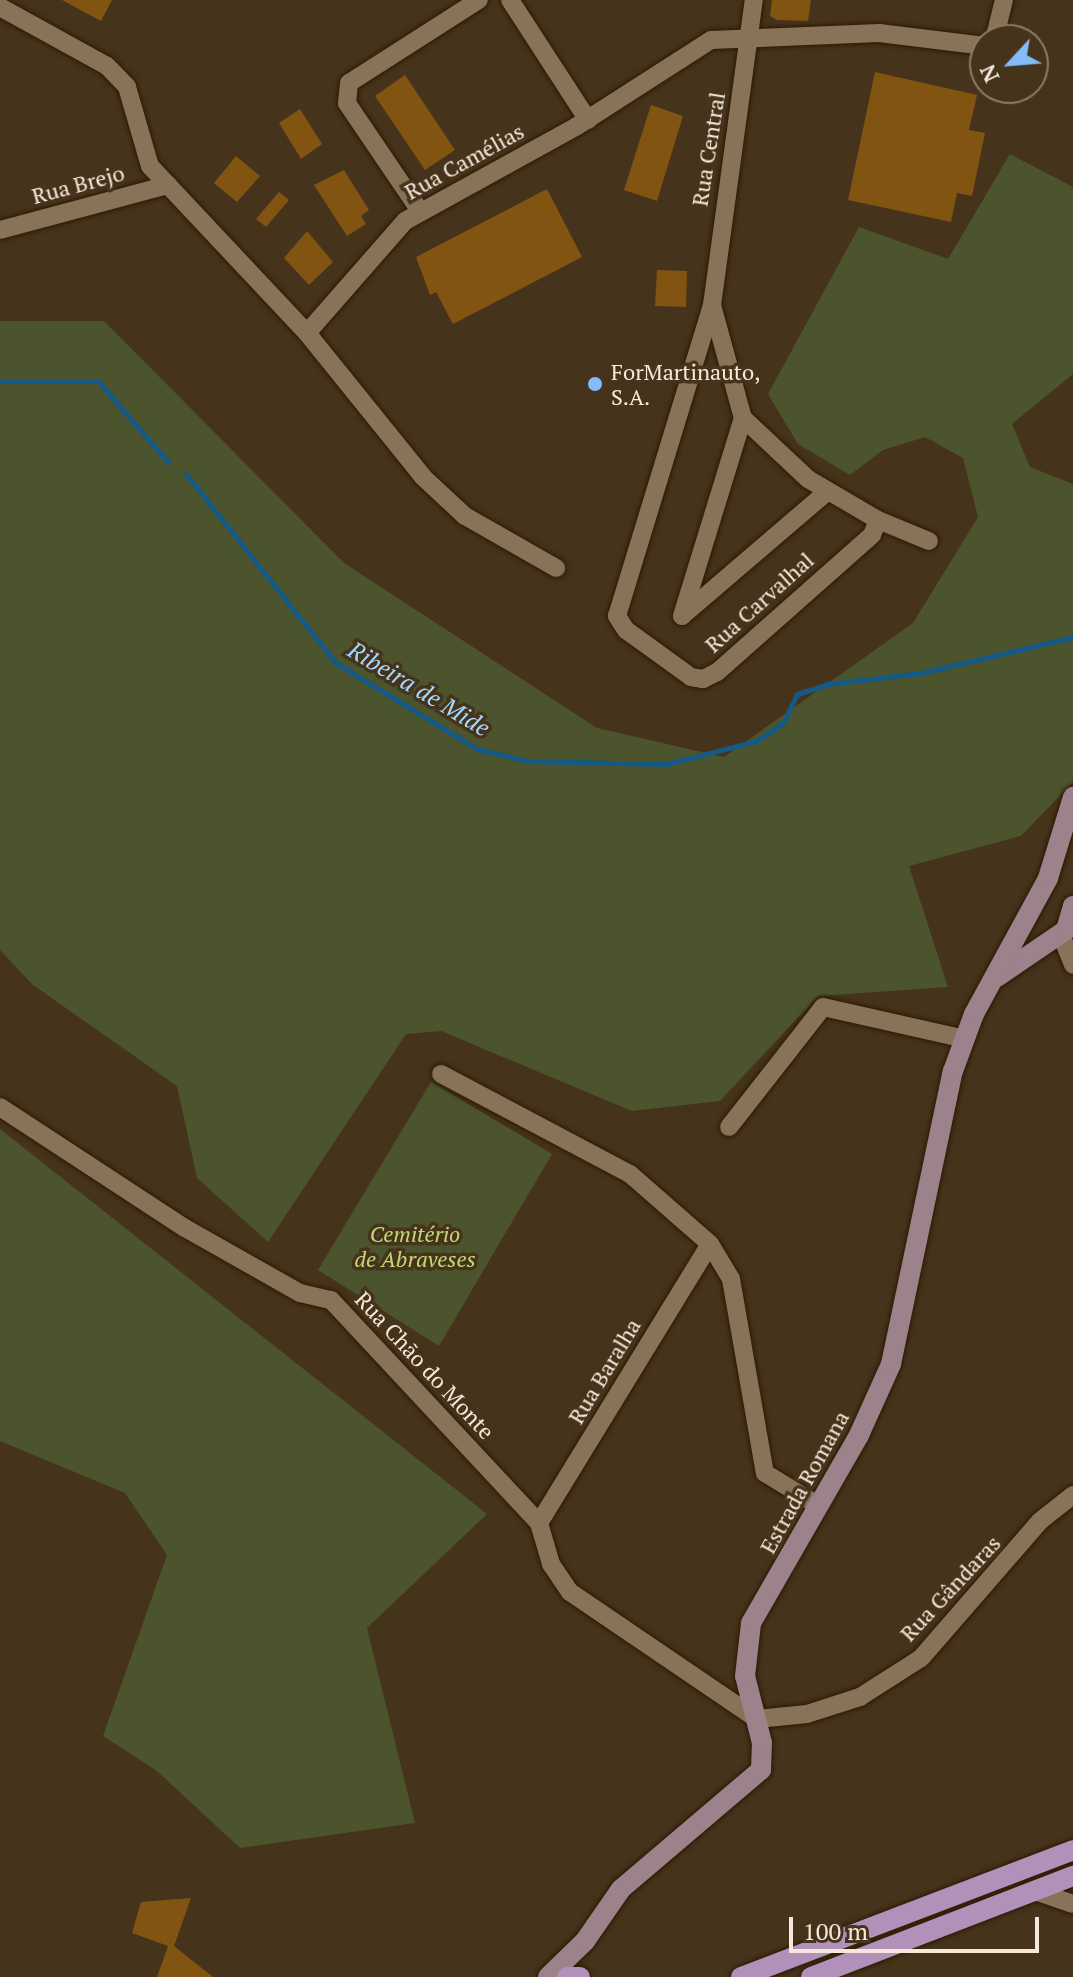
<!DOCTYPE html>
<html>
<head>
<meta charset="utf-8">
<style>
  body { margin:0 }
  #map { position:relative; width:1073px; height:1977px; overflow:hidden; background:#46331b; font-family:"PT Serif",serif }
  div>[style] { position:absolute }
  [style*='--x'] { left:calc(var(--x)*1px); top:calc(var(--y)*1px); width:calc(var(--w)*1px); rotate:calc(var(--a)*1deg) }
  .green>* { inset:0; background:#4b542c }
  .stream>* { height:5px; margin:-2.5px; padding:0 2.5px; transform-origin:2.5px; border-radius:2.5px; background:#155a86 }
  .building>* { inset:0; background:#815412 }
  .roads { filter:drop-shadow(0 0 2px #2c1a03) drop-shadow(0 0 2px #2c1a03) }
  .street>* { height:18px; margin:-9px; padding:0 9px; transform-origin:9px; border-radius:9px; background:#887359 }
  .secondary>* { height:20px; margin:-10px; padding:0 10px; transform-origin:10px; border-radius:10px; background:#9c828a }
  .primary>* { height:20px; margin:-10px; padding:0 10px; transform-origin:10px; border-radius:10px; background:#b191ba }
  .dots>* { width:22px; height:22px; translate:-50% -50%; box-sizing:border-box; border:4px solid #46331b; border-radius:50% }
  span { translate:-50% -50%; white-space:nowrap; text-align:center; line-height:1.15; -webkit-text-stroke:7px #46331b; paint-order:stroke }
  .street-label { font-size:22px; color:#f5e9db }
  .poi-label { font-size:22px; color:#f5e9db }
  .left { translate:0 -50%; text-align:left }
  .park-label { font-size:22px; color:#c3d875; font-style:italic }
  .water-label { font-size:24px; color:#a4d7fe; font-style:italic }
  .north { position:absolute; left:969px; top:24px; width:80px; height:80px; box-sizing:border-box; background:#46331b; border:2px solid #8c7c68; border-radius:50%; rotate:244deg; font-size:22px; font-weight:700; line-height:32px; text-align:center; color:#f5e9db }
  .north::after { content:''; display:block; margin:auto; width:28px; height:36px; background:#83bcfb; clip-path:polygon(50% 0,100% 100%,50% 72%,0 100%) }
  .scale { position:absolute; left:789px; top:1917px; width:250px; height:36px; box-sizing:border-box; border:4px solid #f5e9db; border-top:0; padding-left:10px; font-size:24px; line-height:28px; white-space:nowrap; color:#f5e9db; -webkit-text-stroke:6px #46331b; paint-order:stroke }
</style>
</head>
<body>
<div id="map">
  <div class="green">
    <i style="clip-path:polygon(1010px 154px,1073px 187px,1073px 374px,1012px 424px,1030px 467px,1073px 484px,1073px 782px,1021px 836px,909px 866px,948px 987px,818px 996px,720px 1101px,632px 1111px,441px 1031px,406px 1034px,268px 1242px,197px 1178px,177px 1086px,33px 985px,0 950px,0 321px,104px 321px,344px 563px,597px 728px,724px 757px,913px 623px,978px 517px,963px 458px,925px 437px,883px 450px,850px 475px,798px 444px,768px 394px,859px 227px,948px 259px)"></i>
    <i style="clip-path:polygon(431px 1082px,552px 1154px,439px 1346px,318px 1270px)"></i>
    <i style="clip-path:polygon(0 1129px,487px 1514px,367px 1628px,415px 1823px,240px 1848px,157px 1771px,103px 1736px,167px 1555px,125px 1493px,0 1441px)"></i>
  </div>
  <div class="stream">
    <i style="--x:0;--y:381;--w:98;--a:0"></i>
    <i style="--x:98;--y:381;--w:107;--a:49.2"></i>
    <i style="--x:186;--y:474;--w:241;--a:51.6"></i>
    <i style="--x:336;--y:663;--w:165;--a:31.4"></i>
    <i style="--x:477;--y:749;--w:51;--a:13.5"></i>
    <i style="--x:527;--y:761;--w:139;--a:1.2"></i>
    <i style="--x:666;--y:764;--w:94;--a:-14.2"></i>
    <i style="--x:757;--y:741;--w:32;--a:-35"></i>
    <i style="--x:783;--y:723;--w:32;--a:-64"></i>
    <i style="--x:797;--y:694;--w:32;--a:-18"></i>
    <i style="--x:827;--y:684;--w:95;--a:-6.7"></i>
    <i style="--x:921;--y:673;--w:156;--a:-13.3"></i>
  </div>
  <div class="building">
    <i style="clip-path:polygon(62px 0,112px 0,101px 21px)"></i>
    <i style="clip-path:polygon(772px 0,811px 0,808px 21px,777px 20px,770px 16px)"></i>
    <i style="clip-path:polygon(875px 72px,977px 95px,969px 130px,985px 133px,972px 196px,957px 193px,951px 222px,848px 200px)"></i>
    <i style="clip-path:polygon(405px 75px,455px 150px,425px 170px,375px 96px)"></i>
    <i style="clip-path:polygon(651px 105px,683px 116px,657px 201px,624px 190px)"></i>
    <i style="clip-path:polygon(300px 109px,322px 144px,301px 159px,279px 123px)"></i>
    <i style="clip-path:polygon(236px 156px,260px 176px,237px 202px,214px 183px)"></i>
    <i style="clip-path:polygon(344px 170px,369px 210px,361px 216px,366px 224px,347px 236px,314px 185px)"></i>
    <i style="clip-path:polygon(547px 189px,582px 257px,453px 324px,436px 292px,430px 295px,416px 257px)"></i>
    <i style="clip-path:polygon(279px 192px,289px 200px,266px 227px,256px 219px)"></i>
    <i style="clip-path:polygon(307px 231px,333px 262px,309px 285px,284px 258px)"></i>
    <i style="clip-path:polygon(657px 270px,687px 271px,686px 307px,655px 306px)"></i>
    <i style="clip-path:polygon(191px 1898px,174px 1946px,213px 1977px,157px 1977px,168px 1946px,132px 1933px,141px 1902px)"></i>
  </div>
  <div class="roads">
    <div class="street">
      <i style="--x:510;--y:0;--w:143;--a:57"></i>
      <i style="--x:0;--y:7;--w:122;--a:28.9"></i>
      <i style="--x:107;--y:66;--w:29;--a:46"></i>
      <i style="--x:127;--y:87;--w:82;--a:73.8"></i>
      <i style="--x:150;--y:166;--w:229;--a:46.8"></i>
      <i style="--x:307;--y:333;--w:149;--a:-48.8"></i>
      <i style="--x:405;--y:221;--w:196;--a:-28.9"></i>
      <i style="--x:577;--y:126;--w:159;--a:-32.7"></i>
      <i style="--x:711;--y:40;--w:168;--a:-2.4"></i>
      <i style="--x:879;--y:33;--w:107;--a:7"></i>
      <i style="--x:994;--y:40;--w:41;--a:-76"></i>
      <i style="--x:420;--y:211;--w:130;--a:-124.1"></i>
      <i style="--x:347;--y:103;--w:20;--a:-84"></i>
      <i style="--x:349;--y:83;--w:154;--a:-32.6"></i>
      <i style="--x:0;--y:230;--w:174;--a:-15"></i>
      <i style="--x:712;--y:305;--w:117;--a:74.7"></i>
      <i style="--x:743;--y:418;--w:89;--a:43.2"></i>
      <i style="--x:808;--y:479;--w:81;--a:30.4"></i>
      <i style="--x:878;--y:520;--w:16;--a:112"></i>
      <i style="--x:872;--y:535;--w:207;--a:138.5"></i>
      <i style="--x:717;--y:672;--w:16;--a:153"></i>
      <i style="--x:703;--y:679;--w:12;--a:-171"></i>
      <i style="--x:691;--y:677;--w:80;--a:-144.1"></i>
      <i style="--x:626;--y:630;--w:17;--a:-123"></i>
      <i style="--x:617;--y:616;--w:325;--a:-73"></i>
      <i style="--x:712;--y:305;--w:308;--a:-82.2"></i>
      <i style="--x:307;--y:333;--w:185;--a:51.1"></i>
      <i style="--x:423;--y:477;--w:57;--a:42.9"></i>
      <i style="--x:465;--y:516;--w:105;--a:29.7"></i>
      <i style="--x:878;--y:520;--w:55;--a:22.4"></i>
      <i style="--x:682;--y:616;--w:207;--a:-72.9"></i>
      <i style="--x:682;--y:616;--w:192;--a:-40.6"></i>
      <i style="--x:1061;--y:935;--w:32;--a:68"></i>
      <i style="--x:441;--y:1074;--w:214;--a:27.9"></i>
      <i style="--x:630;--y:1174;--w:106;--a:41.2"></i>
      <i style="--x:710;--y:1244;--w:41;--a:59"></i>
      <i style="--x:731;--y:1279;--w:197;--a:80.1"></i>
      <i style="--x:765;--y:1473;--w:63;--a:31.4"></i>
      <i style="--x:0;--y:1107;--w:221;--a:33.2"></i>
      <i style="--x:185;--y:1228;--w:132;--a:29.5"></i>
      <i style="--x:300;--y:1293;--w:32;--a:13"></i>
      <i style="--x:331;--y:1300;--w:305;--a:47"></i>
      <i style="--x:539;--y:1523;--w:43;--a:73.7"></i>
      <i style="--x:551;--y:1564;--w:34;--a:56"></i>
      <i style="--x:570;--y:1592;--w:226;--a:34.2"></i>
      <i style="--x:757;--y:1719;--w:50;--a:-5.7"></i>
      <i style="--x:807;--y:1714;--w:56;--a:-17.8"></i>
      <i style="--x:860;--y:1697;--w:72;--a:-32.6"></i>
      <i style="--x:921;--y:1658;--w:181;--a:-49"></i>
      <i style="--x:1040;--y:1521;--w:42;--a:-38.2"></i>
      <i style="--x:729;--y:1127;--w:152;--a:-51.9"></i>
      <i style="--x:823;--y:1007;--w:146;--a:12.7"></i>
      <i style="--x:539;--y:1523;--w:327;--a:-58.5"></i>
      <i style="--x:1035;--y:1891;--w:40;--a:18.9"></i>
    </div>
    <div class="secondary">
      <i style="--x:997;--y:977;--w:83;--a:-34.3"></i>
      <i style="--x:1066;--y:930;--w:25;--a:-74"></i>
      <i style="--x:548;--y:1977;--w:52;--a:-44.2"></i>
      <i style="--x:585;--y:1941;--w:63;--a:-55.3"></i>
      <i style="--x:621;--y:1889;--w:184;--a:-40.4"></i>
      <i style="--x:761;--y:1770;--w:27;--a:-88"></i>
      <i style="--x:762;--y:1743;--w:69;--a:-104.2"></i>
      <i style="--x:745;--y:1676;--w:53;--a:-83.5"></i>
      <i style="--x:751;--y:1623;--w:217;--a:-60.1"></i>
      <i style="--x:859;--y:1435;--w:78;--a:-65.7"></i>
      <i style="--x:891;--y:1364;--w:299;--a:-78.1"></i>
      <i style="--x:953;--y:1071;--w:61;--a:-69.8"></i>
      <i style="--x:974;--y:1014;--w:155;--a:-61.4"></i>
      <i style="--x:1048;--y:878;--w:85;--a:-72.8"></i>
    </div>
    <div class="primary">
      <i style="--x:567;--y:1977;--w:13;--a:0"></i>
      <i style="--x:741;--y:1977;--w:355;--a:-20.9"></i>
      <i style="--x:811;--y:1977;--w:281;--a:-21.1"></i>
    </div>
  </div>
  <div class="dots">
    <i style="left:595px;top:384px;background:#83bcfb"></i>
  </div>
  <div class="street-label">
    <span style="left:708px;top:149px;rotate:-81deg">Rua Central</span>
    <span style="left:464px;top:161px;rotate:-29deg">Rua Camélias</span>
    <span style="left:78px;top:184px;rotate:-15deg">Rua Brejo</span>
    <span style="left:759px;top:602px;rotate:-42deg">Rua Carvalhal</span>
    <span style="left:425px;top:1365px;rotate:47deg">Rua Chão do Monte</span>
    <span style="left:604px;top:1371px;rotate:-59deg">Rua Baralha</span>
    <span style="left:804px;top:1482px;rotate:-61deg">Estrada Romana</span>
    <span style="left:950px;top:1588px;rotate:-47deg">Rua Gândaras</span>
  </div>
  <div class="poi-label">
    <span class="left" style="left:611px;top:384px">ForMartinauto,<br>S.A.</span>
  </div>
  <div class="park-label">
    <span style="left:415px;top:1246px">Cemitério<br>de Abraveses</span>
  </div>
  <div class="water-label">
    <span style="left:419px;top:689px;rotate:31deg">Ribeira de Mide</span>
  </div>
  <div class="north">N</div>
  <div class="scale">100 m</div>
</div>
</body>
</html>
